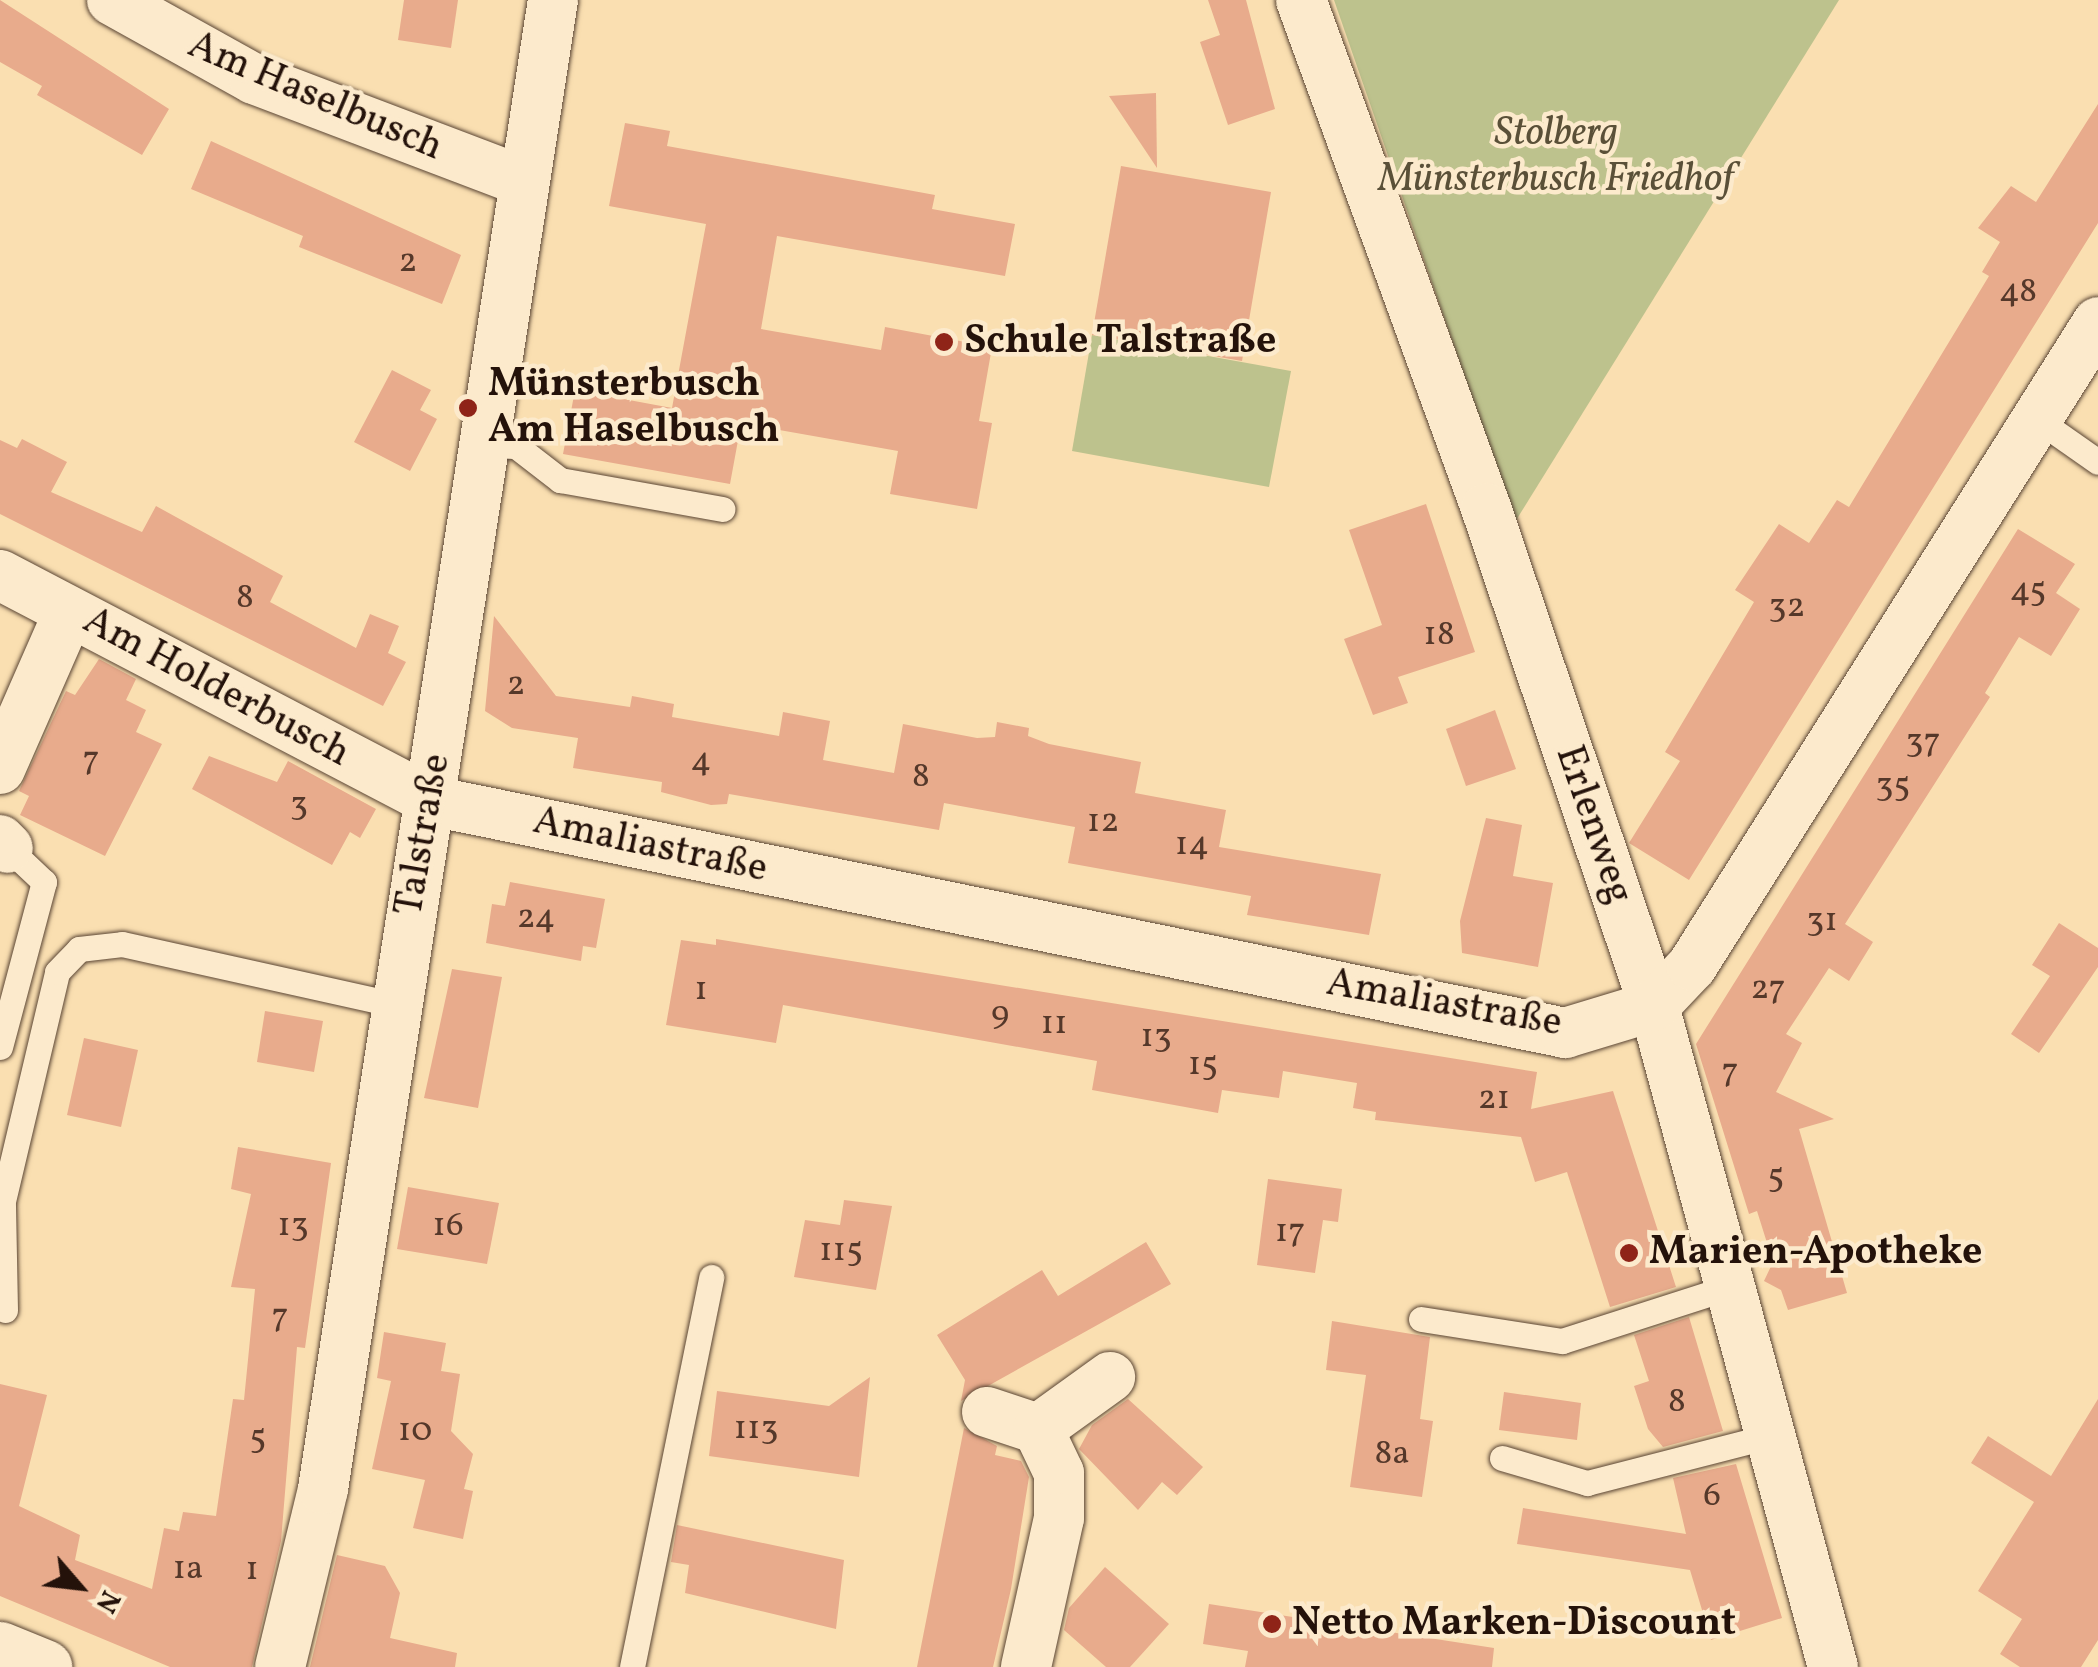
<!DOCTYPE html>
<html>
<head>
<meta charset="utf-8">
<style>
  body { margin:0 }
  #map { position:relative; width:2098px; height:1667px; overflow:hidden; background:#fadfb1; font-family:Vollkorn,serif }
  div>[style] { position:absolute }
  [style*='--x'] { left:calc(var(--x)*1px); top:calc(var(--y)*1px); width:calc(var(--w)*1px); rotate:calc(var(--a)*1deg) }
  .green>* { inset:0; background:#bdc28d }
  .building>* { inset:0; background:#e8ab8c }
  .roads { filter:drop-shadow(0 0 2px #5a4534) drop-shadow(0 0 2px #5a4534) }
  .service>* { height:25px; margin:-12.5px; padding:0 12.5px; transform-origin:12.5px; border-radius:12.5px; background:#fceacc }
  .minor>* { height:50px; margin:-25px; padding:0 25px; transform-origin:25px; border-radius:25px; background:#fceacc }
  .tertiary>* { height:55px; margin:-27.5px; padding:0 27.5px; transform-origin:27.5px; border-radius:27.5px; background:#fceacc }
  .dots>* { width:28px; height:28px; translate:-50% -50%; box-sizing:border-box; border:5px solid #fceacc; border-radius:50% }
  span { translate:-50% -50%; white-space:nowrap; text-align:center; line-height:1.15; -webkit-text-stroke:9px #fceacc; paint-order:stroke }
  .number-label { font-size:35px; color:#55382a }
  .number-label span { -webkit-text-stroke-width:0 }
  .street-label { font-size:40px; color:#24120a }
  .park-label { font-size:40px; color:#5a5038; font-style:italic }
  .poi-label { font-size:40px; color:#24120a; font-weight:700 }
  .left { translate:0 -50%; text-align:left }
  .north { position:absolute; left:30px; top:1537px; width:100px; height:100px; -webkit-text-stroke:8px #fceacc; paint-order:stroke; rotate:118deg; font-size:28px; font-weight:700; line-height:40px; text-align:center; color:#24120a }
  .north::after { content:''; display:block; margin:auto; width:35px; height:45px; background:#24120a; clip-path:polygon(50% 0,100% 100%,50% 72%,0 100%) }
</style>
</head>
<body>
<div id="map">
  <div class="green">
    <i style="clip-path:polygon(1334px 0,1839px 0,1515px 522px)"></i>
    <i style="clip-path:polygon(1092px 335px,1291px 371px,1269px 487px,1072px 451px)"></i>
  </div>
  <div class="building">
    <i style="clip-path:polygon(0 0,169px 109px,142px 155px,37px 95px,42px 86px,0 62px)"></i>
    <i style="clip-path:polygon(404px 0,458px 0,451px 48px,398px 40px)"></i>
    <i style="clip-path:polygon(1208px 0,1246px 0,1275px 109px,1228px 125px,1200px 42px,1220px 35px)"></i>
    <i style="clip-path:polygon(1156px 93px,1157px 168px,1109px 96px)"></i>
    <i style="clip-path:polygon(2098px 104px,2098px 223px,1689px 880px,1629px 843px,1680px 761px,1665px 752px,1754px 602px,1735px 590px,1779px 524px,1809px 543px,1837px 500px,1849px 507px,1989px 276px,1982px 272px,2000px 242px,1978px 228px,2011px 186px,2036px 202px)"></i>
    <i style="clip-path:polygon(625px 123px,670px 131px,667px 146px,935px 195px,932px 209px,1015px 224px,1005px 276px,777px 236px,761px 329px,881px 350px,885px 327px,992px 347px,979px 421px,992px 423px,977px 509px,890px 494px,898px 451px,768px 428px,767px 440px,739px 435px,730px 484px,563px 454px,575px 390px,672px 408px,706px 224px,609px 206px)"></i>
    <i style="clip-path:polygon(211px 141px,461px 255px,442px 304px,299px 247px,303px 236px,191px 189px)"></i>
    <i style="clip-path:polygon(1121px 166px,1271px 192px,1242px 361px,1092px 335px)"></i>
    <i style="clip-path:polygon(392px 370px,431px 390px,420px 410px,437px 419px,410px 471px,354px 442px)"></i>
    <i style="clip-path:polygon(22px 439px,67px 462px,51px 492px,142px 532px,156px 506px,283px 576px,270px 602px,356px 648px,370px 614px,399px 626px,388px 653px,406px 662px,383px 706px,0 514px,0 440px,17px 448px)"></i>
    <i style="clip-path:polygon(1426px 504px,1475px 652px,1398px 677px,1408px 703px,1373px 715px,1344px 639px,1382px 625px,1349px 530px)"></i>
    <i style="clip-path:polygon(2018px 529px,2075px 564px,2056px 593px,2080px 609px,2051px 656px,2019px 637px,1985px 693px,1990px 697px,1845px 924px,1873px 942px,1849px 981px,1829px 968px,1786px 1034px,1802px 1043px,1776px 1092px,1834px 1119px,1799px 1129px,1847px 1293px,1788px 1310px,1781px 1290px,1764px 1281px,1773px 1262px,1757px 1211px,1749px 1214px,1696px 1044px)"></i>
    <i style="clip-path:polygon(494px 616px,556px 696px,630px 707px,632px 696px,674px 704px,672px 717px,779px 736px,783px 712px,830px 721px,823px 760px,894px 773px,903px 724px,977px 738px,995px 737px,997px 722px,1029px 728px,1028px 736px,1049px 744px,1141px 762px,1135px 793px,1226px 810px,1219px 847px,1381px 874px,1369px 935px,1247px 915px,1251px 896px,1068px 863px,1075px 827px,944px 803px,939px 830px,729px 794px,727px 804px,711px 805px,661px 792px,662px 782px,573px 768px,578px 738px,512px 728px,485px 711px)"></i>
    <i style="clip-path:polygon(99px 659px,136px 679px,126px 700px,146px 710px,136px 732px,162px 744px,105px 856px,20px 815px,29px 796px,19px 791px,66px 691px,75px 695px)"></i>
    <i style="clip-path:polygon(1495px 710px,1516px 769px,1466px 786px,1446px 729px)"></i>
    <i style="clip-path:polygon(209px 756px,277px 782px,288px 761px,376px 809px,360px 838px,350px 832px,332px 865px,192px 789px)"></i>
    <i style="clip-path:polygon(1486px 818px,1522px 825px,1513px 876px,1553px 883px,1538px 967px,1462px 953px,1460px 921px)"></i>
    <i style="clip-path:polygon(510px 882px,605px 899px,596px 948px,583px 946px,581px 961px,486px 943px,492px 904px,505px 906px)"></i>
    <i style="clip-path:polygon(2059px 923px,2098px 948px,2098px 967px,2039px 1053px,2011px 1034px,2050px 976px,2032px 965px)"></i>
    <i style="clip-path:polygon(716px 939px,1537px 1072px,1531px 1109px,1613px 1091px,1676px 1287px,1610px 1307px,1567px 1172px,1535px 1182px,1521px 1137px,1375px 1120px,1376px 1112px,1353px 1108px,1357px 1083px,1283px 1071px,1279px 1098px,1222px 1090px,1218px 1113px,1092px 1090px,1097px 1061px,783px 1005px,776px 1043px,666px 1025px,681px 940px,716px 945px)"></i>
    <i style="clip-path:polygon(452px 969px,502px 977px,478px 1108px,424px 1098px)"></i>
    <i style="clip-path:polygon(265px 1011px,323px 1021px,314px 1072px,257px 1062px)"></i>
    <i style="clip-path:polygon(84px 1038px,138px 1050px,121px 1127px,67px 1115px)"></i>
    <i style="clip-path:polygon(238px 1147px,331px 1163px,305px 1348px,297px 1347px,281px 1541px,252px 1667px,170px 1667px,0 1596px,0 1384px,47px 1395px,19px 1506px,80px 1535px,75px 1560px,152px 1589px,164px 1528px,179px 1531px,183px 1512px,216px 1516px,233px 1399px,244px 1400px,255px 1289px,231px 1287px,251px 1194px,231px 1189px)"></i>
    <i style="clip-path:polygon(1268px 1179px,1342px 1189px,1338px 1222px,1323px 1220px,1315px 1273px,1257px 1265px)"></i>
    <i style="clip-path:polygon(408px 1187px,499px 1203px,487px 1264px,397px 1249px)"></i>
    <i style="clip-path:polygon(844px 1200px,892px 1206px,876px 1290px,794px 1277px,805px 1220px,840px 1225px)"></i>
    <i style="clip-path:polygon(1146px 1242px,1171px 1284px,961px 1401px,965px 1380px,937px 1335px,1042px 1270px,1058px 1296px)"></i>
    <i style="clip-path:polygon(1689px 1317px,1723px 1431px,1663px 1447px,1648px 1429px,1634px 1386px,1649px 1381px,1634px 1335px)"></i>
    <i style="clip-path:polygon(1332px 1321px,1430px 1337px,1420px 1419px,1433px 1421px,1422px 1497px,1350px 1487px,1366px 1375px,1326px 1370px)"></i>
    <i style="clip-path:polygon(384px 1332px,446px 1343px,441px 1371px,460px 1374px,451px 1431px,473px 1454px,464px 1489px,473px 1491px,463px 1539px,413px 1528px,425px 1480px,372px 1469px,391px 1381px,377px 1378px)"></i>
    <i style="clip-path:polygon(870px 1377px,859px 1477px,709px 1456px,717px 1391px,829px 1406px)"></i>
    <i style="clip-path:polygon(1504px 1392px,1581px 1403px,1577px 1440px,1499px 1430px)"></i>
    <i style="clip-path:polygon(1128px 1399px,1203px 1467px,1177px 1495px,1162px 1482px,1138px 1510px,1079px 1449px,1092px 1425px)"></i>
    <i style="clip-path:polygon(2098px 1399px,2098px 1640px,2081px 1667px,2020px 1667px,2000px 1654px,2022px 1619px,1978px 1591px,2034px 1502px,1971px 1463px,1988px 1436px,2051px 1476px)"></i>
    <i style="clip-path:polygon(964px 1428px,997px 1446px,995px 1455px,1021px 1461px,1029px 1477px,1011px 1589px,993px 1667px,917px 1667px)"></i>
    <i style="clip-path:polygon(1736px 1464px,1782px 1618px,1711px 1640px,1690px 1570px,1517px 1544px,1523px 1508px,1686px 1534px,1673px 1478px)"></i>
    <i style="clip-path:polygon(677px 1525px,844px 1560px,836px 1629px,685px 1593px,689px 1565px,671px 1562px)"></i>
    <i style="clip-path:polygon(337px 1555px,385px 1566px,400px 1593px,390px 1638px,457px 1653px,455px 1667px,310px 1667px)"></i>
    <i style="clip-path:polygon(1105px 1567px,1169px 1624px,1130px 1667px,1106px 1667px,1064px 1630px,1069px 1608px)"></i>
    <i style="clip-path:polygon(1209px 1604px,1494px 1648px,1492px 1667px,1245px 1667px,1248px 1651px,1203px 1644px)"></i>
  </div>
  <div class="roads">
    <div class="service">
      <i style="--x:2038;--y:420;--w:73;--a:35"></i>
      <i style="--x:485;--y:445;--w:31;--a:2"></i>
      <i style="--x:516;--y:446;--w:56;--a:37.7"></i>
      <i style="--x:560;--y:480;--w:165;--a:10.1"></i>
      <i style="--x:0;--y:1047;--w:171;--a:-75.1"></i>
      <i style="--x:44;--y:882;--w:50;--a:-136.6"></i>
      <i style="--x:5;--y:1310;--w:109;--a:-91.1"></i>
      <i style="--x:3;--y:1201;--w:235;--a:-76.7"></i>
      <i style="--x:57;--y:972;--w:32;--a:-46"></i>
      <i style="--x:79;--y:949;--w:43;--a:-6.6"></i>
      <i style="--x:122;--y:944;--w:277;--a:12.5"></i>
      <i style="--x:1421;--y:1319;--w:143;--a:8.9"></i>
      <i style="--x:1562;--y:1341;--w:176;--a:-17.8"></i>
      <i style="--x:1502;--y:1458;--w:89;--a:16.4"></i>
      <i style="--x:1587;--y:1483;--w:189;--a:-14.4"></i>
      <i style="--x:632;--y:1667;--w:398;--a:-78.5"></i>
    </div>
    <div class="minor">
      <i style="--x:112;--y:0;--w:162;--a:29.1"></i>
      <i style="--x:254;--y:79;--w:288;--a:20.8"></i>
      <i style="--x:1301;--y:0;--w:541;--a:69.99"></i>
      <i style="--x:1486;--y:508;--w:526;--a:71.36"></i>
      <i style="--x:1654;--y:1006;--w:685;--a:74.85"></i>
      <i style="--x:0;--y:575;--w:488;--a:27.6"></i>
      <i style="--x:432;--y:801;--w:1157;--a:11.57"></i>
      <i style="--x:1565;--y:1033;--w:93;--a:-16.9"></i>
      <i style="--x:1654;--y:1006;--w:55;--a:-46.5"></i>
      <i style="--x:1692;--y:966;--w:761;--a:-57.77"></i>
      <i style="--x:0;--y:769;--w:171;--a:-66.3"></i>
      <i style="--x:0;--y:840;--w:11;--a:45"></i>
      <i style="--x:987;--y:1412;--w:54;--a:18.4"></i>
      <i style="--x:1038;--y:1429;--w:49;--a:64.5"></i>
      <i style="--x:1059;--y:1473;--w:45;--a:90"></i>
      <i style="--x:1059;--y:1518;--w:153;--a:102.5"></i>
      <i style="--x:1038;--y:1429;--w:89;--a:-35.8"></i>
      <i style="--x:280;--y:1667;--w:183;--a:-76.4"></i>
      <i style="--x:323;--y:1489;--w:1507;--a:-81.22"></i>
    </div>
    <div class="tertiary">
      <i style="--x:0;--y:1649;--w:48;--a:22.2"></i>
    </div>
  </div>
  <div class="dots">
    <i style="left:944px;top:342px;background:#8f2418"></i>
    <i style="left:468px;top:408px;background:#8f2418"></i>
    <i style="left:1629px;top:1253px;background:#8f2418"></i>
    <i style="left:1272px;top:1624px;background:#8f2418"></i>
  </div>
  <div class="number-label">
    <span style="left:408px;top:262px">2</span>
    <span style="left:2018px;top:292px">48</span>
    <span style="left:2028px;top:591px">45</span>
    <span style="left:245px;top:598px">8</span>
    <span style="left:1787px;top:607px">32</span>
    <span style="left:1439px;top:635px">18</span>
    <span style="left:516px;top:685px">2</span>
    <span style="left:1923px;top:742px">37</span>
    <span style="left:91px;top:760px">7</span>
    <span style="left:701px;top:761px">4</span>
    <span style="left:921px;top:777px">8</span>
    <span style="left:1893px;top:786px">35</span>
    <span style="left:299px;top:805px">3</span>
    <span style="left:1103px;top:822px">12</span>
    <span style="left:1192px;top:845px">14</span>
    <span style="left:536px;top:918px">24</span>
    <span style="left:1822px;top:921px">31</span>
    <span style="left:1768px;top:989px">27</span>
    <span style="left:701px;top:990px">1</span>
    <span style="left:1000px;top:1014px">9</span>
    <span style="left:1054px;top:1024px">11</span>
    <span style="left:1156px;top:1037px">13</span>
    <span style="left:1203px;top:1065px">15</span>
    <span style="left:1730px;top:1072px">7</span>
    <span style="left:1494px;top:1099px">21</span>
    <span style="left:1776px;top:1177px">5</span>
    <span style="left:293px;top:1226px">13</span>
    <span style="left:448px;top:1226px">16</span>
    <span style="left:1290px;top:1232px">17</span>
    <span style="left:841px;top:1251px">115</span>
    <span style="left:280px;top:1317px">7</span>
    <span style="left:1677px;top:1402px">8</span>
    <span style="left:756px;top:1429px">113</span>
    <span style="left:415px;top:1431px">10</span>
    <span style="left:258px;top:1438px">5</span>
    <span style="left:1392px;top:1454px">8a</span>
    <span style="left:1712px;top:1496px">6</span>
    <span style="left:188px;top:1569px">1a</span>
    <span style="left:252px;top:1570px">1</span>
  </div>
  <div class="street-label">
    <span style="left:315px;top:97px;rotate:23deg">Am Haselbusch</span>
    <span style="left:216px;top:688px;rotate:28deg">Am Holderbusch</span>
    <span style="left:1593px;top:825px;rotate:71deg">Erlenweg</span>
    <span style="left:424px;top:835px;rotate:-80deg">Talstraße</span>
    <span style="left:650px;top:846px;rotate:12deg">Amaliastraße</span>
    <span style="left:1444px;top:1004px;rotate:10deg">Amaliastraße</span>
  </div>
  <div class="park-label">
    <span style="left:1556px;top:157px">Stolberg<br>Münsterbusch Friedhof</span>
  </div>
  <div class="poi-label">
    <span class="left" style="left:964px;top:342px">Schule Talstraße</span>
    <span class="left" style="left:488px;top:408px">Münsterbusch<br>Am Haselbusch</span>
    <span class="left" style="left:1649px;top:1253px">Marien-Apotheke</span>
    <span class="left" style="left:1292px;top:1624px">Netto Marken-Discount</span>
  </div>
  <div class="north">N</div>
</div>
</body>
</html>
